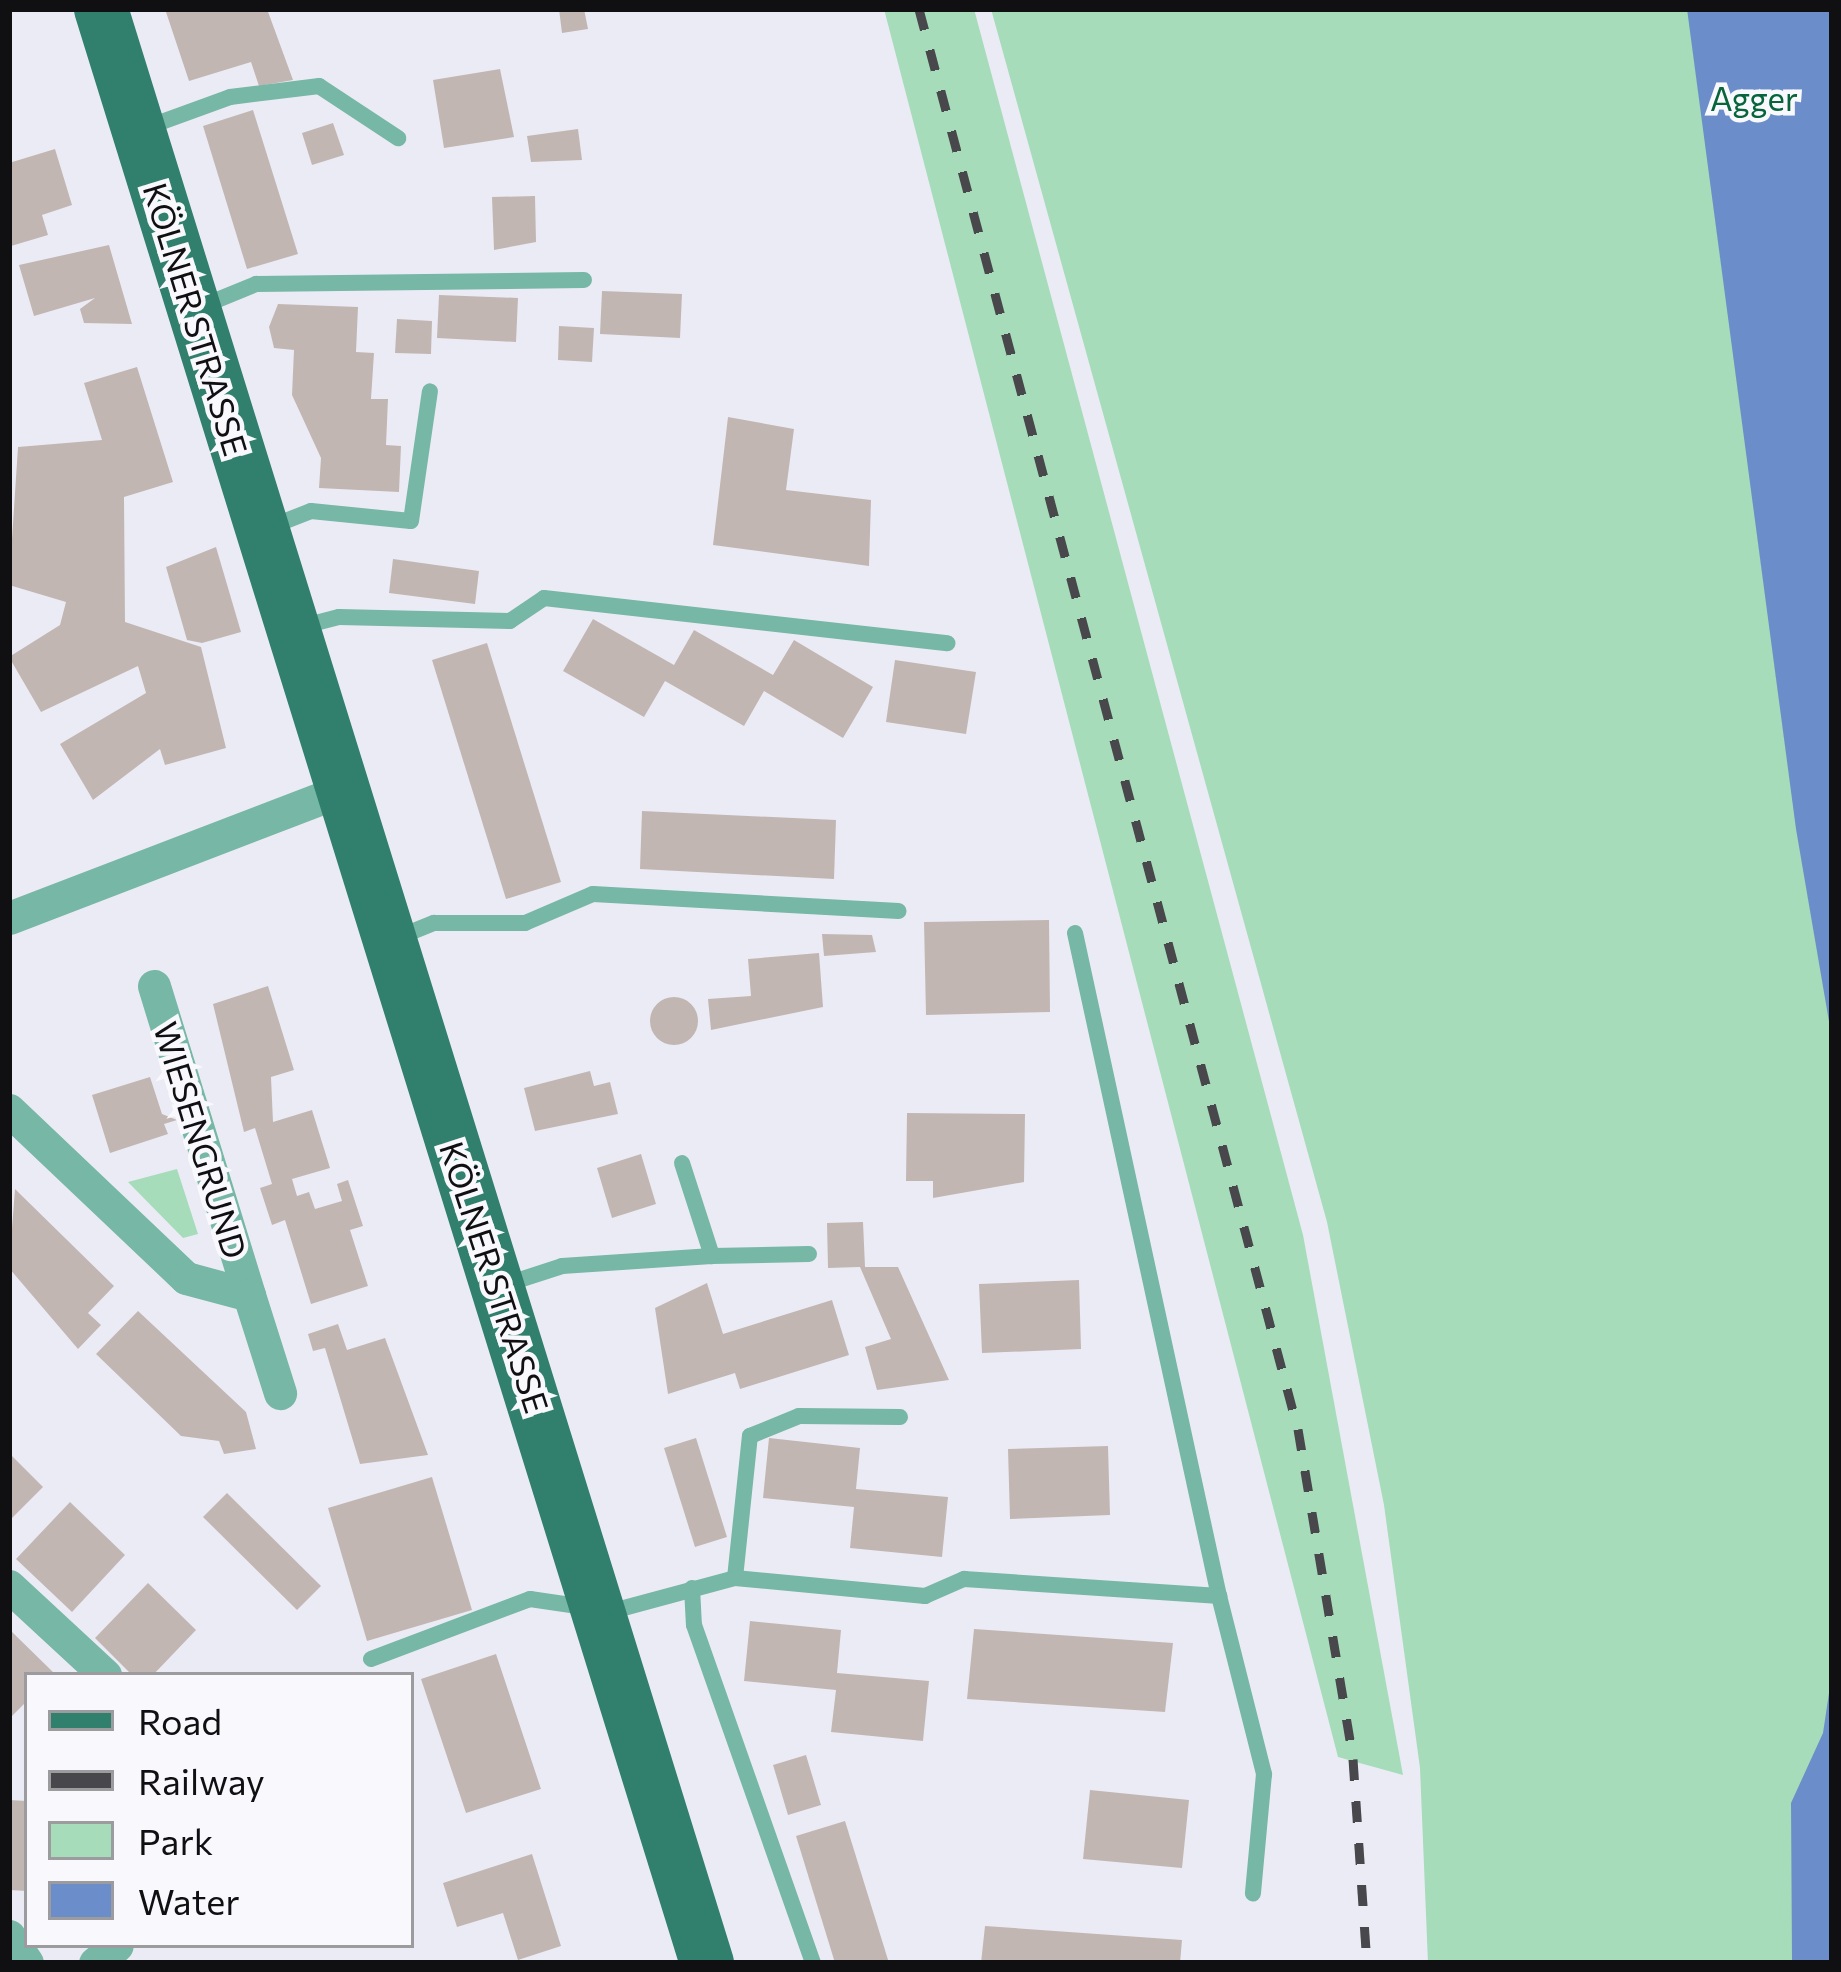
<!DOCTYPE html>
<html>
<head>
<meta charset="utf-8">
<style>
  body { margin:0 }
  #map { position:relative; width:1841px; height:1972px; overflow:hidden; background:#ebebf6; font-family:Commissioner,sans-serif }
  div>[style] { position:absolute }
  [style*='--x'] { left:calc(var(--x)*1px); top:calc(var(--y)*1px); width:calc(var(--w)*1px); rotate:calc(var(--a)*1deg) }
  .green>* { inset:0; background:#a6dcb9 }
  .water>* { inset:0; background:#6b8ecb }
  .building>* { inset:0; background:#c2b6b2 }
  .round { border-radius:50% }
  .lane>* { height:16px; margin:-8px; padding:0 8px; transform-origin:8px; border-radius:8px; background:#76b7a5 }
  .street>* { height:33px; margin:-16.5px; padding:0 16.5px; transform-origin:16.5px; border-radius:16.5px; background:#76b7a5 }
  .primary>* { height:54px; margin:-27px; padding:0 27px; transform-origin:27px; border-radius:27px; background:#317f6d }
  .rail>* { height:9px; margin-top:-4.5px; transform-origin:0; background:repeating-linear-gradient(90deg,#47474c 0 21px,transparent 0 42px) }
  span { translate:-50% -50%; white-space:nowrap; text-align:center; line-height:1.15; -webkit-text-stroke:9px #f9f9fd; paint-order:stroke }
  .park-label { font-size:33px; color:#07643b }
  .street-label { font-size:33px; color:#101013 }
  .frame { position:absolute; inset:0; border:12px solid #101013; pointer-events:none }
  .legend { position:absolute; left:24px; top:1672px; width:390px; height:276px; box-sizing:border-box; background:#f9f9fd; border:3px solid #9c9c9f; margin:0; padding:15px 21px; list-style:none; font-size:36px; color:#101013 }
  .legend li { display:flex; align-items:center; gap:24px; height:60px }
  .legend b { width:60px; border:3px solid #9c9c9f }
</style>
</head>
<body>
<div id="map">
  <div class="green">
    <i style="clip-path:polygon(884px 9px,974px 9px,1303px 1235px,1403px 1775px,1338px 1757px)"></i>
    <i style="clip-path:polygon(991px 9px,1832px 9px,1832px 1963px,1428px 1963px,1420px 1768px,1384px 1505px,1327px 1222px)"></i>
    <i style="clip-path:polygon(177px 1169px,198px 1234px,183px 1238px,128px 1182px)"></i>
  </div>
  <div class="water">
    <i style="clip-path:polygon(1687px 9px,1831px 9px,1832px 1039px,1796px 829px)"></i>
    <i style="clip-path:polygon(1832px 1673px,1832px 1963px,1792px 1963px,1791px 1803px,1823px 1733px)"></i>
  </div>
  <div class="building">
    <i style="clip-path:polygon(165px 9px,267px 9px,293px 80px,259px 86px,251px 62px,189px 81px)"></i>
    <i style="clip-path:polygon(559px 9px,584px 9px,588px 29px,562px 33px)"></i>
    <i style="clip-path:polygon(500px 69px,514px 137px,444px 148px,433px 80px)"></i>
    <i style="clip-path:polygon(253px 110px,298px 254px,247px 269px,203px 126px)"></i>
    <i style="clip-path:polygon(333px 123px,344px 155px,312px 165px,302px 133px)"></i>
    <i style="clip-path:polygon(578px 129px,582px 160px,531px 162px,527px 136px)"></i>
    <i style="clip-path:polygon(55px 149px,72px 205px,42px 215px,48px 235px,11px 246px,9px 163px)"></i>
    <i style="clip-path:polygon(535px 196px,536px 242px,494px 250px,492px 197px)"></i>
    <i style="clip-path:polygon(109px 245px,132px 324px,84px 323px,80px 309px,95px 298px,34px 316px,19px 265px)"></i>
    <i style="clip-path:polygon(602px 291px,682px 294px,680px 338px,600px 334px)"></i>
    <i style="clip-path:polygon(439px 295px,518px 298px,516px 342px,437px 338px)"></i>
    <i style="clip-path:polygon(278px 304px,358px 307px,356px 352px,374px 353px,371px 399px,388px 399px,386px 445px,401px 446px,399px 492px,319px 488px,321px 458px,292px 395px,294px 350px,274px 348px,269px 327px)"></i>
    <i style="clip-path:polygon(397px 319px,432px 321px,431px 354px,395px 353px)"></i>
    <i style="clip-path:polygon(559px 326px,594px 328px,592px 362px,558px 360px)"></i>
    <i style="clip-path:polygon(137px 367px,173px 482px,124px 497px,125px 622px,201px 647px,226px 748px,165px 765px,160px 749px,93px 800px,60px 744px,146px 693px,138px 666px,41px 712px,9px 657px,60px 625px,66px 602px,9px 585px,18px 447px,102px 440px,84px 383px)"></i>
    <i style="clip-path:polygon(728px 417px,794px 429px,786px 490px,871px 500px,869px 566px,713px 545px)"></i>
    <i style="clip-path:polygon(216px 547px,241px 632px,202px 643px,187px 640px,166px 567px)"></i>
    <i style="clip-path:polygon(393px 559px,479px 571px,475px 604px,389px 593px)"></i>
    <i style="clip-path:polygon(593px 619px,674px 665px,694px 630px,773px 675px,794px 640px,873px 687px,843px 738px,764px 691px,744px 726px,665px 681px,644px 717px,563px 671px)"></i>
    <i style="clip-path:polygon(487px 643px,561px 882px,506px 899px,432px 660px)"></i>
    <i style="clip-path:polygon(895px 660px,976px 672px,966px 734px,886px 722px)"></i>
    <i style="clip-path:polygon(642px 811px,836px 820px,834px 879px,640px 869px)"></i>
    <i style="clip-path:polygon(1049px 920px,1050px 1012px,926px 1015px,924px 922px)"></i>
    <i style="clip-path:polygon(822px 934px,872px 935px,876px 952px,824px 956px)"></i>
    <i style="clip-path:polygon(819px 953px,823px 1007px,711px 1030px,708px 999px,751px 996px,748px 959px)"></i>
    <i style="clip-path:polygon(268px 986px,294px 1070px,271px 1077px,273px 1122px,312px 1110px,330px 1168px,292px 1179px,297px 1196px,309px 1192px,315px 1209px,342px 1201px,337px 1184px,348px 1180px,363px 1226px,350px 1230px,368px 1286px,311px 1304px,285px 1220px,272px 1225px,260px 1188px,272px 1184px,255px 1128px,244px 1132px,213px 1004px)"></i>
    <i class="round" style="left:650px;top:997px;width:48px;height:48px"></i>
    <i style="clip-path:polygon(590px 1071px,594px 1086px,610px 1082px,618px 1114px,535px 1131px,524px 1088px)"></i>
    <i style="clip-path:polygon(150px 1077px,162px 1114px,177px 1120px,164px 1124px,168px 1134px,110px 1153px,92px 1095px)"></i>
    <i style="clip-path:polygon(907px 1113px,1025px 1114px,1024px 1182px,933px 1198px,933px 1181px,906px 1181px)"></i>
    <i style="clip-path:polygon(641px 1154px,656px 1204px,612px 1218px,597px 1168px)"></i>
    <i style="clip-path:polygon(15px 1189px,114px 1286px,88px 1313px,101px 1325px,78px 1349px,9px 1268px)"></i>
    <i style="clip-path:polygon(863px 1222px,865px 1267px,898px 1267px,949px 1380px,877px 1390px,865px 1347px,891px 1339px,860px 1267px,828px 1268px,827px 1223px)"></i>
    <i style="clip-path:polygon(1079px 1280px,1081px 1349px,982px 1353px,979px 1284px)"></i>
    <i style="clip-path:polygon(707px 1283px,723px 1334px,832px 1300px,849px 1355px,740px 1389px,735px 1373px,668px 1394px,655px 1308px)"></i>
    <i style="clip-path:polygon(138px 1311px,246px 1412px,256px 1449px,224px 1454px,219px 1441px,181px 1436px,96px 1354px)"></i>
    <i style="clip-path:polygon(338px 1324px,347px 1350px,385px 1338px,428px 1455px,360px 1464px,325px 1348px,313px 1351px,308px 1334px)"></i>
    <i style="clip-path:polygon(696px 1438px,727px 1537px,695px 1547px,664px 1448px)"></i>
    <i style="clip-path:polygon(769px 1438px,860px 1448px,856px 1489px,948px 1497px,942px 1557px,850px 1548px,854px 1507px,763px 1498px)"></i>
    <i style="clip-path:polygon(1108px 1446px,1110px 1515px,1010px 1519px,1008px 1449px)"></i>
    <i style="clip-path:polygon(9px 1453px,43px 1487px,9px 1521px)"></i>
    <i style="clip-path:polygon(432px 1477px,472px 1610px,367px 1641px,328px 1508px)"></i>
    <i style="clip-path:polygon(227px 1493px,321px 1586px,297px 1610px,203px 1517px)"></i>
    <i style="clip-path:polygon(70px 1502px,125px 1555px,72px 1612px,16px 1559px)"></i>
    <i style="clip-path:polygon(148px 1583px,196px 1630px,153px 1675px,132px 1675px,95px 1638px)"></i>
    <i style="clip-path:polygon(750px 1621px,841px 1630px,837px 1673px,929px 1681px,923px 1741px,831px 1732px,836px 1690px,744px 1681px)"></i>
    <i style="clip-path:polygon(9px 1629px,56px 1675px,27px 1675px,27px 1701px,9px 1719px)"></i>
    <i style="clip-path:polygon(974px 1629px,1173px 1643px,1165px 1712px,967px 1699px)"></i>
    <i style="clip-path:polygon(496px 1654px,541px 1789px,466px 1813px,421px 1679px)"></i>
    <i style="clip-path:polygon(806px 1755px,821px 1805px,788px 1815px,773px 1765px)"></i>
    <i style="clip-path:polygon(1090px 1790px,1189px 1800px,1182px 1868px,1083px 1859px)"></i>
    <i style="clip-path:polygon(9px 1800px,27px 1801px,27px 1891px,9px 1890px)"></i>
    <i style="clip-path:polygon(845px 1821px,889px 1963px,835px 1963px,796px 1836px)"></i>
    <i style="clip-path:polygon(532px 1854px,561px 1946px,518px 1960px,503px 1913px,457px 1927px,443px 1883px)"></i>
    <i style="clip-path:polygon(985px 1926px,1182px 1940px,1180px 1963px,981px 1963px)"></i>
  </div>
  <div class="lane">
    <i style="--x:145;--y:128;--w:90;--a:-20"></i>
    <i style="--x:230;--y:97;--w:90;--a:-7"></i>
    <i style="--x:319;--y:86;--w:95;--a:33.4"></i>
    <i style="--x:200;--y:307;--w:61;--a:-22.3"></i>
    <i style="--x:256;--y:284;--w:328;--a:-0.7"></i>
    <i style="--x:270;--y:527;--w:44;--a:-21.3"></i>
    <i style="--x:311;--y:511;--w:100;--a:5.7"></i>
    <i style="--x:411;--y:521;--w:131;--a:-81.7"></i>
    <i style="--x:300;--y:627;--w:40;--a:-14.4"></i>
    <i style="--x:339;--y:617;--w:171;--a:1.3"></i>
    <i style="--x:510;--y:621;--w:41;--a:-34.1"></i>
    <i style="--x:544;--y:598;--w:406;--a:6.4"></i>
    <i style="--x:1075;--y:933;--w:678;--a:77.75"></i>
    <i style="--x:399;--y:937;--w:38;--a:-22"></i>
    <i style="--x:434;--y:923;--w:91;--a:0"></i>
    <i style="--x:525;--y:923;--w:74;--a:-23.1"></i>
    <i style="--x:593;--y:894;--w:306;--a:3.2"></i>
    <i style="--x:682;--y:1163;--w:98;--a:72.1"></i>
    <i style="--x:712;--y:1256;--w:97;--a:-1.2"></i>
    <i style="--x:504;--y:1285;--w:61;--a:-18.1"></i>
    <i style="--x:562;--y:1266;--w:150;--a:-3.8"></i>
    <i style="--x:735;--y:1578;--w:143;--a:-84"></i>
    <i style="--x:750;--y:1436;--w:53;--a:-22.2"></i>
    <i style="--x:799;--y:1416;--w:101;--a:0.6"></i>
    <i style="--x:692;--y:1588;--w:37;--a:87"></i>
    <i style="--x:694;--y:1625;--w:358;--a:70.6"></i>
    <i style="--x:609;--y:1612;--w:131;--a:-15.1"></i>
    <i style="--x:735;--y:1578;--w:191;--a:5.4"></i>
    <i style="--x:925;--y:1596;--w:43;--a:-23.6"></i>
    <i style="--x:964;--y:1579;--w:256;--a:3.8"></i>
    <i style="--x:1219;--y:1596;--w:184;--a:75.8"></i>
    <i style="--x:1264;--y:1774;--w:120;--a:95.3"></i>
    <i style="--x:371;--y:1659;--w:170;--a:-20.7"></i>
    <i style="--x:530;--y:1599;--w:55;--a:8.4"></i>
  </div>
  <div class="street">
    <i style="--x:9;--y:918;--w:357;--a:-21"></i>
    <i style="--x:154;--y:986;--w:323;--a:72.9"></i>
    <i style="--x:9;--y:1110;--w:244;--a:43.5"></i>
    <i style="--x:186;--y:1278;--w:65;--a:15.1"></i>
    <i style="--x:249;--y:1295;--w:103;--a:72.4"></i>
    <i style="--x:9;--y:1586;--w:131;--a:42.8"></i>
    <i style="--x:9;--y:1936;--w:32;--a:56"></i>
    <i style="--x:95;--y:1963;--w:28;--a:-39"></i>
  </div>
  <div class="primary">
    <i style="--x:101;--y:9;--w:2046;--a:72.77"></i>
  </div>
  <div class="rail">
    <i style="--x:919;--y:9;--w:1470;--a:75.06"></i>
    <i style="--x:1298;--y:1429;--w:335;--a:80.5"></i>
    <i style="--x:1353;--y:1759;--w:204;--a:86.1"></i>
  </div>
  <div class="park-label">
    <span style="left:1754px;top:98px">Agger</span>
  </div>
  <div class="street-label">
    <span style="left:196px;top:319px;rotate:73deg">KÖLNER STRASSE</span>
    <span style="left:201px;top:1140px;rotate:73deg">WIESENGRUND</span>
    <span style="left:495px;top:1277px;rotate:72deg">KÖLNER STRASSE</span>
  </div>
  <div class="frame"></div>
  <ul class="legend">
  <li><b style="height:15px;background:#317f6d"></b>Road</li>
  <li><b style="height:15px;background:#47474c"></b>Railway</li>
  <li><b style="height:33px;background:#a6dcb9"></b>Park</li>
  <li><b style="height:33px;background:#6b8ecb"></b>Water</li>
  </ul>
</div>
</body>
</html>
